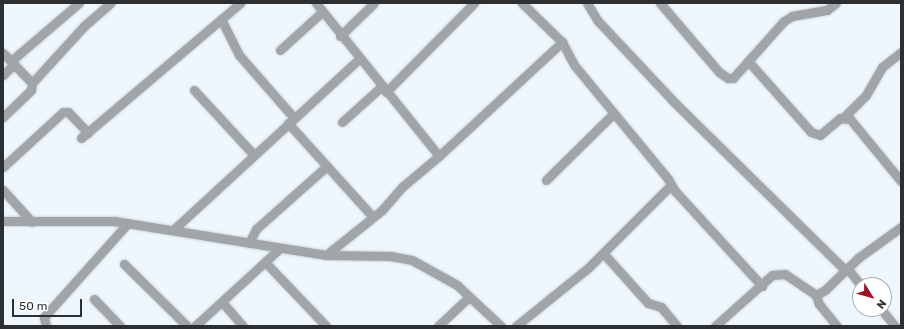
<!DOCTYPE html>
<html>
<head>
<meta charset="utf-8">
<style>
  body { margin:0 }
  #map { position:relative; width:904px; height:329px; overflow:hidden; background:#eef7fd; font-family:Rubik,sans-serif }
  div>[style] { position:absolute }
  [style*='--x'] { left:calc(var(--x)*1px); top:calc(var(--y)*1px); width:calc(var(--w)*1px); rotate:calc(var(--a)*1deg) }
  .roads { filter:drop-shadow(0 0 1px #cbd3d8) drop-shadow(0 0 1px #cbd3d8) }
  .street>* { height:9px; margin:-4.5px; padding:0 4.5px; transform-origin:4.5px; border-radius:4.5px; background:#a1a5a7 }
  span { translate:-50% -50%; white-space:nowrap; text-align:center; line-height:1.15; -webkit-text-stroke:3px #fff; paint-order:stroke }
  .frame { position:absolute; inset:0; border:4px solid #2d3032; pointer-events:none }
  .north { position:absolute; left:852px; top:277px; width:40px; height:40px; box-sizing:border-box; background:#fff; border:1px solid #abacad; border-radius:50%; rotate:127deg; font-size:11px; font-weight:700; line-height:16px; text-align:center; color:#2d3032 }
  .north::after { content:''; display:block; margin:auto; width:14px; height:18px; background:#a60e21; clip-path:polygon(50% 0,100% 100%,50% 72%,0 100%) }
  .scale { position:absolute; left:12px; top:299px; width:70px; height:18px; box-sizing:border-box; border:2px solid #2d3032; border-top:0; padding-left:5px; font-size:12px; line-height:14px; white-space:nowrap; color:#2d3032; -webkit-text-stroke:3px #fff; paint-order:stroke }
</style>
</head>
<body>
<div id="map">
  <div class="roads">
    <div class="street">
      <i style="--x:316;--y:3;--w:196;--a:51.2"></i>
      <i style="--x:522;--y:3;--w:56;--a:44.3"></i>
      <i style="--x:562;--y:42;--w:27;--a:62"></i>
      <i style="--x:575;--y:66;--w:146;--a:50.5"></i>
      <i style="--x:668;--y:179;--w:14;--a:60"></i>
      <i style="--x:675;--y:191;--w:129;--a:47.5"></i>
      <i style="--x:587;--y:3;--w:21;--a:59"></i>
      <i style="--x:598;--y:21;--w:112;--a:46.8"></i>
      <i style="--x:675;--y:103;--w:238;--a:44.5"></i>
      <i style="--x:660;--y:3;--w:91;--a:49.5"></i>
      <i style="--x:719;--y:72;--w:11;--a:34"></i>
      <i style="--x:728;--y:78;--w:5;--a:0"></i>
      <i style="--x:733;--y:78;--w:76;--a:-48.2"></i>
      <i style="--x:784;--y:21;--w:9;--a:-32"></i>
      <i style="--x:792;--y:16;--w:36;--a:-10"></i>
      <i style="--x:827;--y:10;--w:11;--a:-38"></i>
      <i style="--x:221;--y:19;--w:40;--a:63.4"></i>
      <i style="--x:239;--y:55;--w:84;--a:48.9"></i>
      <i style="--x:340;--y:36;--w:47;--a:-44.1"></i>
      <i style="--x:280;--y:50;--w:57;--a:-42.1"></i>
      <i style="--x:3;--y:53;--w:42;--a:46"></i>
      <i style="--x:32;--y:83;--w:77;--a:-47.6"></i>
      <i style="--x:84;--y:26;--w:35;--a:-41"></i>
      <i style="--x:11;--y:61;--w:89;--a:-40.5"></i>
      <i style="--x:748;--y:61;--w:95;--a:48.4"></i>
      <i style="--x:811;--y:132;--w:9;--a:18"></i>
      <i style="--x:820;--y:135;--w:26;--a:-40"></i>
      <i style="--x:840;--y:118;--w:10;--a:6"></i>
      <i style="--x:850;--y:119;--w:80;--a:50.6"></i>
      <i style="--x:3;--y:75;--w:16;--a:-45"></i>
      <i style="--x:194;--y:90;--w:88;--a:47.3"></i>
      <i style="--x:386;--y:92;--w:125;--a:-45.3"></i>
      <i style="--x:3;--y:117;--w:39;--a:-44"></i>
      <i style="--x:31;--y:90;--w:7;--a:-82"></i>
      <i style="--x:844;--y:117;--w:31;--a:-45"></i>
      <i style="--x:866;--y:95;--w:32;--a:-60"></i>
      <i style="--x:882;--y:67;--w:24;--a:-38"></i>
      <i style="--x:342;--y:122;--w:54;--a:-42"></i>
      <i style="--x:288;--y:123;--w:125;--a:47.9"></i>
      <i style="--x:81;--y:138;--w:209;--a:-40.3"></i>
      <i style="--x:3;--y:167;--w:81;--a:-42.5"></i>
      <i style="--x:63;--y:112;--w:5;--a:0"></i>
      <i style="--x:68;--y:112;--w:29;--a:46"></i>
      <i style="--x:546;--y:180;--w:94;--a:-44.6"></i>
      <i style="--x:3;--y:190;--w:43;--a:47.8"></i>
      <i style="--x:3;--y:221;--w:111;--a:0"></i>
      <i style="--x:114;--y:221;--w:215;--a:9.1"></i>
      <i style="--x:326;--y:255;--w:64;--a:0.9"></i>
      <i style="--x:390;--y:256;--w:22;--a:10"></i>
      <i style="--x:412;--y:260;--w:51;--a:29.1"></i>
      <i style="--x:457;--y:285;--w:60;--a:43"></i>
      <i style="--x:173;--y:230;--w:253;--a:-42.6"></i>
      <i style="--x:249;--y:243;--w:16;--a:-63"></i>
      <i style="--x:256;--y:229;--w:95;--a:-41.6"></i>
      <i style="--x:604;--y:254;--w:66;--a:48.1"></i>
      <i style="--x:648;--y:303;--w:14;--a:17"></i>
      <i style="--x:661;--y:307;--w:25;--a:50"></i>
      <i style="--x:326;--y:255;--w:72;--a:-38.8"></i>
      <i style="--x:382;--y:210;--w:30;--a:-49"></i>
      <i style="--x:402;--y:187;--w:48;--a:-40"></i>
      <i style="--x:439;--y:156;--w:168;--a:-42.8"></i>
      <i style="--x:265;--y:262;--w:88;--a:46.4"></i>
      <i style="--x:124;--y:264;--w:88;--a:44.5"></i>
      <i style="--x:847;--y:268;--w:22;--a:51"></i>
      <i style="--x:816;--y:295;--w:9;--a:72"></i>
      <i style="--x:819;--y:304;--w:28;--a:51"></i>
      <i style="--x:94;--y:299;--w:37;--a:46"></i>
      <i style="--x:222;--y:302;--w:32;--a:49"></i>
      <i style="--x:881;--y:309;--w:22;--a:51"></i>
      <i style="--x:46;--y:326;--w:9;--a:-103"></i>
      <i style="--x:44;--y:317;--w:126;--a:-48.2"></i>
      <i style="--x:195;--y:326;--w:115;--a:-42.5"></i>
      <i style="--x:438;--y:326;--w:42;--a:-43.1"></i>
      <i style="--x:516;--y:326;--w:92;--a:-38.9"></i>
      <i style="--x:588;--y:268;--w:117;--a:-45"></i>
      <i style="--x:715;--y:326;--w:76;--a:-41.8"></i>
      <i style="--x:772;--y:275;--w:13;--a:-4"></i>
      <i style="--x:785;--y:274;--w:37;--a:34"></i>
      <i style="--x:816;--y:295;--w:10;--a:-29"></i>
      <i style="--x:825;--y:290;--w:46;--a:-44.1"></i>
      <i style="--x:858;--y:258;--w:53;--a:-35.8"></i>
    </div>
  </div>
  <div class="frame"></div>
  <div class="north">N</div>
  <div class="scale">50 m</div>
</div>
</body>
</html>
